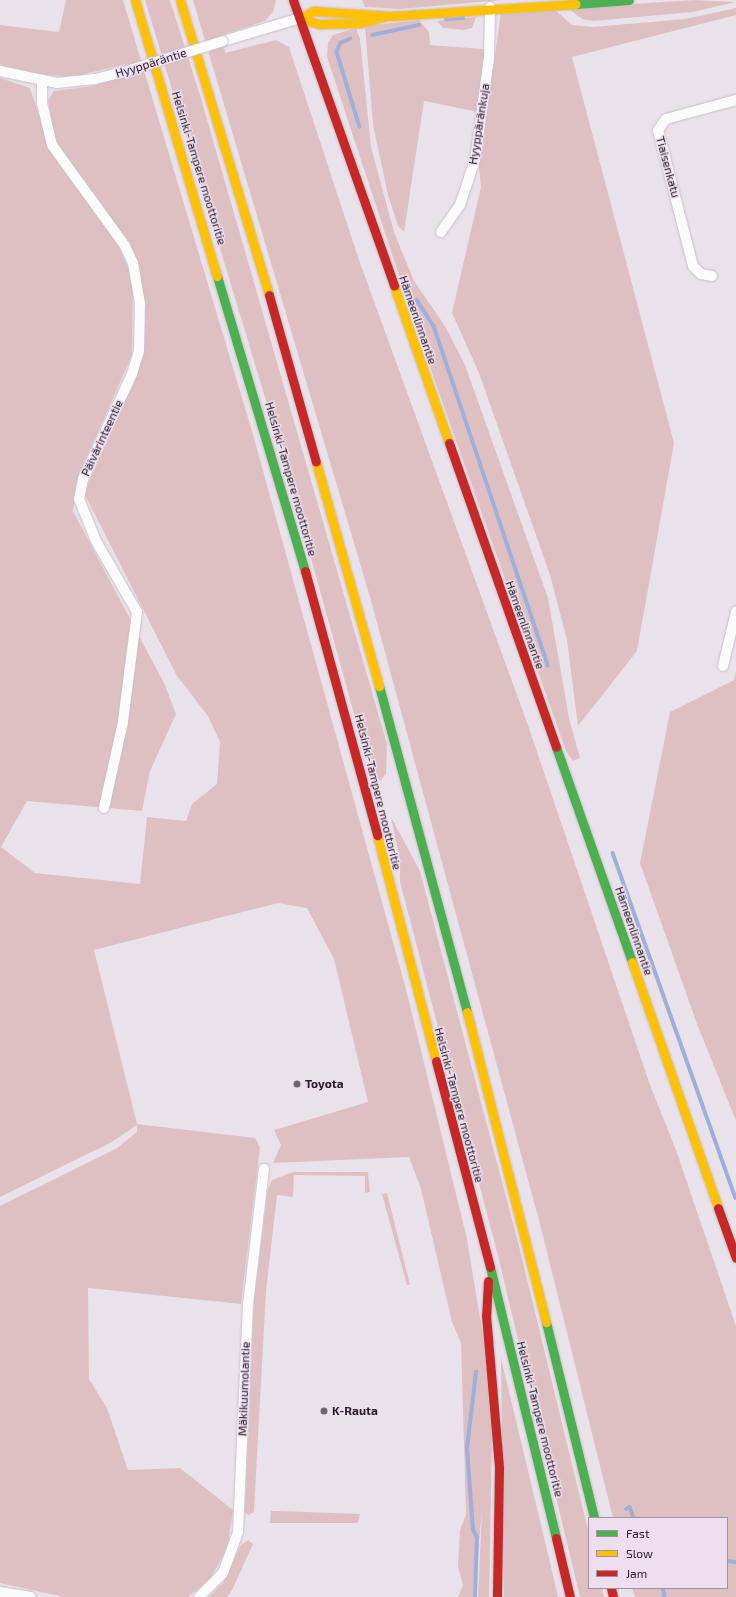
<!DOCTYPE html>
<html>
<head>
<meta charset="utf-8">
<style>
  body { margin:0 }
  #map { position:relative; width:736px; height:1597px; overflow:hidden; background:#eae2eb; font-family:"Exo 2",sans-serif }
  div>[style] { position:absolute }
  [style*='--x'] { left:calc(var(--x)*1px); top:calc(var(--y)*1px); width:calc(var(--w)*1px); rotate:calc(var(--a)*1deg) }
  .green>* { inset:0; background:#dfc0c2 }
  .stream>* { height:3.5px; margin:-1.75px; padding:0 1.75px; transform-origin:1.75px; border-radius:1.75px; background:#9eafda }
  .roads { filter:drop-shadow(0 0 1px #c6c0c7) drop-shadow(0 0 1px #c6c0c7) }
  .street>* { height:10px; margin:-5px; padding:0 5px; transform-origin:5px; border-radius:5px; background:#fcfbfc }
  .fast>* { height:9px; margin:-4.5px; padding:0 4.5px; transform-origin:4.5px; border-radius:4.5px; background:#4caf50 }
  .slow>* { height:9px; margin:-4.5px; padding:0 4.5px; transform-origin:4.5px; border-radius:4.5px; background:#ffc107 }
  .jam>* { height:9px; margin:-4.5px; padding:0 4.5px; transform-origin:4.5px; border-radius:4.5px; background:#c62828 }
  .bridges { filter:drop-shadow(0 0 1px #c6c0c7) drop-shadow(0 0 1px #c6c0c7) }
  .street-bridge>* { height:10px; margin:-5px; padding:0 5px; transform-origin:5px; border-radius:5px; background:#fcfbfc }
  .dots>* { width:11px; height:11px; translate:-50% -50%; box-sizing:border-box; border:2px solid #eedeef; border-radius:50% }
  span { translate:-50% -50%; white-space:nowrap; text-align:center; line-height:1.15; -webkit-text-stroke:3px #eedeef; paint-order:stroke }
  .street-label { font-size:12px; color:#282228 }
  .poi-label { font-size:12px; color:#282228; font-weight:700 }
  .left { translate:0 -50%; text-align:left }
  .legend { position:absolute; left:588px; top:1517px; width:140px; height:72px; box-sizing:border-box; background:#eedeef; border:1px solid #9f939f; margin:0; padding:5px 7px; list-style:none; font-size:12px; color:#282228 }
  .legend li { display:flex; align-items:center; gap:8px; height:20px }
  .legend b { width:20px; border:1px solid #9f939f }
</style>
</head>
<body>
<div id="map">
  <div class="green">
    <i style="clip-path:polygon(66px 0,123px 0,254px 438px,406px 989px,467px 1239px,484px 1342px,492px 1436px,489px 1597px,478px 1597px,482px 1511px,474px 1597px,458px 1597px,463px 1585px,458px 1566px,460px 1531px,466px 1514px,461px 1343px,452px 1322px,421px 1189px,409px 1157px,273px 1163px,281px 1145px,274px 1130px,368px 1102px,334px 959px,307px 908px,278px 903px,94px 950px,137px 1124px,255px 1138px,260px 1147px,241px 1304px,88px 1288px,89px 1379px,107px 1408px,128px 1470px,180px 1468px,233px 1510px,227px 1550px,209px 1580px,188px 1597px,64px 1597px,0 1583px,0 1206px,117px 1148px,137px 1132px,137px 1125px,112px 1142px,0 1197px,0 78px,30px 88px,49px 146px,110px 227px,133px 279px,132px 355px,77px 480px,73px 511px,165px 685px,176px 714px,150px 771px,142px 811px,27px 801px,1px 847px,35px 873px,140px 884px,147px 817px,186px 821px,192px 804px,217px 784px,220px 742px,208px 716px,177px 676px,84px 493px,139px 370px,145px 317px,137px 266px,56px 144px,48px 100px,54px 91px,93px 86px,136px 73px,132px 63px,71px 77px,30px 73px,0 64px,0 25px,59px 32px)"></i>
    <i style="clip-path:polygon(145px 0,170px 0,200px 95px,387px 744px,386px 774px,380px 781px,364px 750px,283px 457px)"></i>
    <i style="clip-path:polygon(193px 0,276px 0,273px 12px,265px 21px,222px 35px,225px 53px,276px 40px,289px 47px,359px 260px,529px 728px,650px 1085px,676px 1150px,736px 1326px,736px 1597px,635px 1597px,632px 1588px,727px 1588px,727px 1518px,613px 1518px,541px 1228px,370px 597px)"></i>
    <i style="clip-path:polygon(362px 0,502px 0,400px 9px,365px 7px)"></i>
    <i style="clip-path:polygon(694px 0,736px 2px,693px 12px,594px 21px,582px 19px,568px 8px)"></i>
    <i style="clip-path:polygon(736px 8px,736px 15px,572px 57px,674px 443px,637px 651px,578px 726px,567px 640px,550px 575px,479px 373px,452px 313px,481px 187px,479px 168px,501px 12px,554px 9px,572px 25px,593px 27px,685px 19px)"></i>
    <i style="clip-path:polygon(476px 17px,472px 28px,464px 30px,443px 28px,437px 21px)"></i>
    <i style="clip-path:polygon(419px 20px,429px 32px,430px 45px,483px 49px,486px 58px,478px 112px,424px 101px,404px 232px,398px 226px,388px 195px,373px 125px,365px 26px)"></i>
    <i style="clip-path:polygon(356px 28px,360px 39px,371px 147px,394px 232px,414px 281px,445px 326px,465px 365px,548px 598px,569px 718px,580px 758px,573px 761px,566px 751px,419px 336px,327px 57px,328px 43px,333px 35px)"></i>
    <i style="clip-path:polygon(736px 671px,736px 1121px,697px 1024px,640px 863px,670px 712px,734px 680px)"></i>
    <i style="clip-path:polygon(391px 817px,420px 871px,519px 1246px,589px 1534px,589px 1588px,602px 1588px,604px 1597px,580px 1597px,497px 1252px,400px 882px,400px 861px)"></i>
    <i style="clip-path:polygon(293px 1172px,368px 1172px,370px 1192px,365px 1193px,365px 1176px,294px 1175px,293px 1197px,277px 1195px,266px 1291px,254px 1512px,248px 1515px,245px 1512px,254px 1301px,268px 1189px,272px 1180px)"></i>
    <i style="clip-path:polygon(387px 1193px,410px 1285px,407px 1285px,382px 1194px)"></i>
    <i style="clip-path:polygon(501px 1358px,548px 1554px,558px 1597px,504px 1597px)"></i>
    <i style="clip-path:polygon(271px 1511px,279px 1511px,360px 1514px,358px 1523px,270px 1523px)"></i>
    <i style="clip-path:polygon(248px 1540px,253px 1544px,232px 1590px,227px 1597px,209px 1597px,223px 1583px,241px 1545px)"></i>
  </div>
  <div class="stream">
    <i style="--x:446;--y:19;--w:17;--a:-3"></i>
    <i style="--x:372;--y:35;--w:48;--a:-12"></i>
    <i style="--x:351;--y:39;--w:11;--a:158"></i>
    <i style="--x:341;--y:43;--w:10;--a:114"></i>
    <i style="--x:337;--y:52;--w:78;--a:73"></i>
    <i style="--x:417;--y:300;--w:31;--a:57"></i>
    <i style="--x:434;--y:326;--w:358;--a:71.4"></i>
    <i style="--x:613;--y:853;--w:366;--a:70.4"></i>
    <i style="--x:626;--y:1509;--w:4;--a:-27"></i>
    <i style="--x:630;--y:1507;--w:12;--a:70"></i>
    <i style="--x:727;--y:1561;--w:9;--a:6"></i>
    <i style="--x:663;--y:1588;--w:9;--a:77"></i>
    <i style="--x:475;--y:1597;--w:59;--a:-88.1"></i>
    <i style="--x:477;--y:1538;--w:9;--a:-117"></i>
    <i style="--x:473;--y:1530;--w:82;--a:-94.2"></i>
    <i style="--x:467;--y:1448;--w:76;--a:-83.2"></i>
  </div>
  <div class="roads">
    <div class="street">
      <i style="--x:223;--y:41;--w:80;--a:-16.6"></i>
      <i style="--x:0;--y:71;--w:58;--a:11.9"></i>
      <i style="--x:57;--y:83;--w:38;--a:-6"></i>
      <i style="--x:95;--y:79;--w:36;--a:-14"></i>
      <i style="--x:42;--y:81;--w:22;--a:90"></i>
      <i style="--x:42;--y:103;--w:43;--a:76.6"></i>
      <i style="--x:52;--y:145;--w:125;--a:54.1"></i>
      <i style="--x:125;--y:246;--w:19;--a:65"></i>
      <i style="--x:133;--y:263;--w:42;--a:80.3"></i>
      <i style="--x:140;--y:304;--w:47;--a:91.2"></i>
      <i style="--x:139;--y:351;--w:24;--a:107"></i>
      <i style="--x:132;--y:374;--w:116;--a:115"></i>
      <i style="--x:83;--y:479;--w:20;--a:101"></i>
      <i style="--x:79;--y:499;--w:45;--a:68"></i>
      <i style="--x:96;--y:541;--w:82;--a:60"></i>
      <i style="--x:137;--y:612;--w:111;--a:97.3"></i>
      <i style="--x:123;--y:722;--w:88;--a:102.5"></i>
      <i style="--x:441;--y:232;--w:33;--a:-55"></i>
      <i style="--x:460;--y:205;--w:47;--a:-71.6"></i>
      <i style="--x:475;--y:160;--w:103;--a:-82.2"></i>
      <i style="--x:489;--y:58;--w:51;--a:-88.9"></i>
      <i style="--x:712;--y:276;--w:11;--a:-170"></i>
      <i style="--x:701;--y:274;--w:11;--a:-135"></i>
      <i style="--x:693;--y:266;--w:140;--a:-104.4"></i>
      <i style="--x:658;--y:130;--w:14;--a:-54"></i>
      <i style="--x:666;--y:119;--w:73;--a:-15.2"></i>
      <i style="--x:723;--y:666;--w:56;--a:-76.5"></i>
      <i style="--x:0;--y:1592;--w:31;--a:9"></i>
      <i style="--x:199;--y:1597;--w:34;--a:-45"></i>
      <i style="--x:223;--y:1573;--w:44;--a:-69.9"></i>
      <i style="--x:238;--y:1532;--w:227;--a:-87.5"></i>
      <i style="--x:248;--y:1305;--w:137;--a:-83.3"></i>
    </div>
    <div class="fast">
      <i style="--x:576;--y:4;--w:53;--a:-4.3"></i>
      <i style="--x:217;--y:276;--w:308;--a:73.4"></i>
      <i style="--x:379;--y:686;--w:338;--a:74.9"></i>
      <i style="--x:556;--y:747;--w:228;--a:70.5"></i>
      <i style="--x:490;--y:1267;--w:279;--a:76.3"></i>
      <i style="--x:546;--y:1322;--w:202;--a:76.2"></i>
    </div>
    <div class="slow">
      <i style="--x:135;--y:0;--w:288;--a:73.5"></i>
      <i style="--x:180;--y:0;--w:308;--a:73.2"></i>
      <i style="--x:300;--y:18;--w:16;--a:-27"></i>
      <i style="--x:314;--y:11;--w:76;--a:3.8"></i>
      <i style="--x:390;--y:16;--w:186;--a:-3.7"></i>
      <i style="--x:300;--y:18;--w:20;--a:18"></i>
      <i style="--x:319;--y:24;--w:42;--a:-1.4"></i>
      <i style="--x:361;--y:23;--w:27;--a:-15"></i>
      <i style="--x:394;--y:286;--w:166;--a:70.7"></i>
      <i style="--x:316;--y:462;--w:233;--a:74.3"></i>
      <i style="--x:377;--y:835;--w:234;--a:75.4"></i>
      <i style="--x:632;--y:962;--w:261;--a:70.7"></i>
      <i style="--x:467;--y:1012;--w:320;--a:75.7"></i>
    </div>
    <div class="jam">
      <i style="--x:293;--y:0;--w:303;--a:70.5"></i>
      <i style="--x:269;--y:295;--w:173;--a:74.3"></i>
      <i style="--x:449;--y:443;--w:322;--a:70.6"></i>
      <i style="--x:305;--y:571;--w:274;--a:74.7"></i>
      <i style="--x:436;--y:1061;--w:213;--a:75.3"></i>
      <i style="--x:718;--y:1208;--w:53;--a:70.2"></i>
      <i style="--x:488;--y:1281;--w:34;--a:93"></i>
      <i style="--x:486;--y:1315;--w:154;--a:85.1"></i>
      <i style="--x:499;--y:1468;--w:129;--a:90.9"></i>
      <i style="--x:556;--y:1538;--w:61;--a:76.7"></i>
      <i style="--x:611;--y:1588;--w:9;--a:77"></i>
    </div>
  </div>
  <div class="bridges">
    <div class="street-bridge">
      <i style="--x:130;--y:70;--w:97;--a:-17.3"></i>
    </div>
  </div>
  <div class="dots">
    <i style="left:297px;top:1084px;background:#6c656c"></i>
    <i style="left:324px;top:1411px;background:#6c656c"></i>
  </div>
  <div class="street-label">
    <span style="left:151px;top:63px;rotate:-17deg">Hyyppäräntie</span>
    <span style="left:479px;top:124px;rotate:-81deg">Hyyppäränkuja</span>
    <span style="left:668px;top:167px;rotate:75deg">Tiaisenkatu</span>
    <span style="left:199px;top:168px;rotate:73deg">Helsinki-Tampere moottoritie</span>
    <span style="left:418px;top:320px;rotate:71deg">Hämeenlinnantie</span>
    <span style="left:102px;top:438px;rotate:-65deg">Päivärinteentie</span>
    <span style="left:291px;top:479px;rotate:74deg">Helsinki-Tampere moottoritie</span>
    <span style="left:525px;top:625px;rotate:70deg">Hämeenlinnantie</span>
    <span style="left:378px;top:792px;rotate:76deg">Helsinki-Tampere moottoritie</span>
    <span style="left:634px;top:931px;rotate:71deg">Hämeenlinnantie</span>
    <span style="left:459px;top:1105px;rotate:75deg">Helsinki-Tampere moottoritie</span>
    <span style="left:244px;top:1389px;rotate:-88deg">Mäkikuumolantie</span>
    <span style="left:540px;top:1419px;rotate:76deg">Helsinki-Tampere moottoritie</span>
  </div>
  <div class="poi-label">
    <span class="left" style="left:305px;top:1084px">Toyota</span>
    <span class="left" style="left:332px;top:1411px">K-Rauta</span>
  </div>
  <ul class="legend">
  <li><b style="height:5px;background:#4caf50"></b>Fast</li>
  <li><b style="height:5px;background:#ffc107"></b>Slow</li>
  <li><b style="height:5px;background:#c62828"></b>Jam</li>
  </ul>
</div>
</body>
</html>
